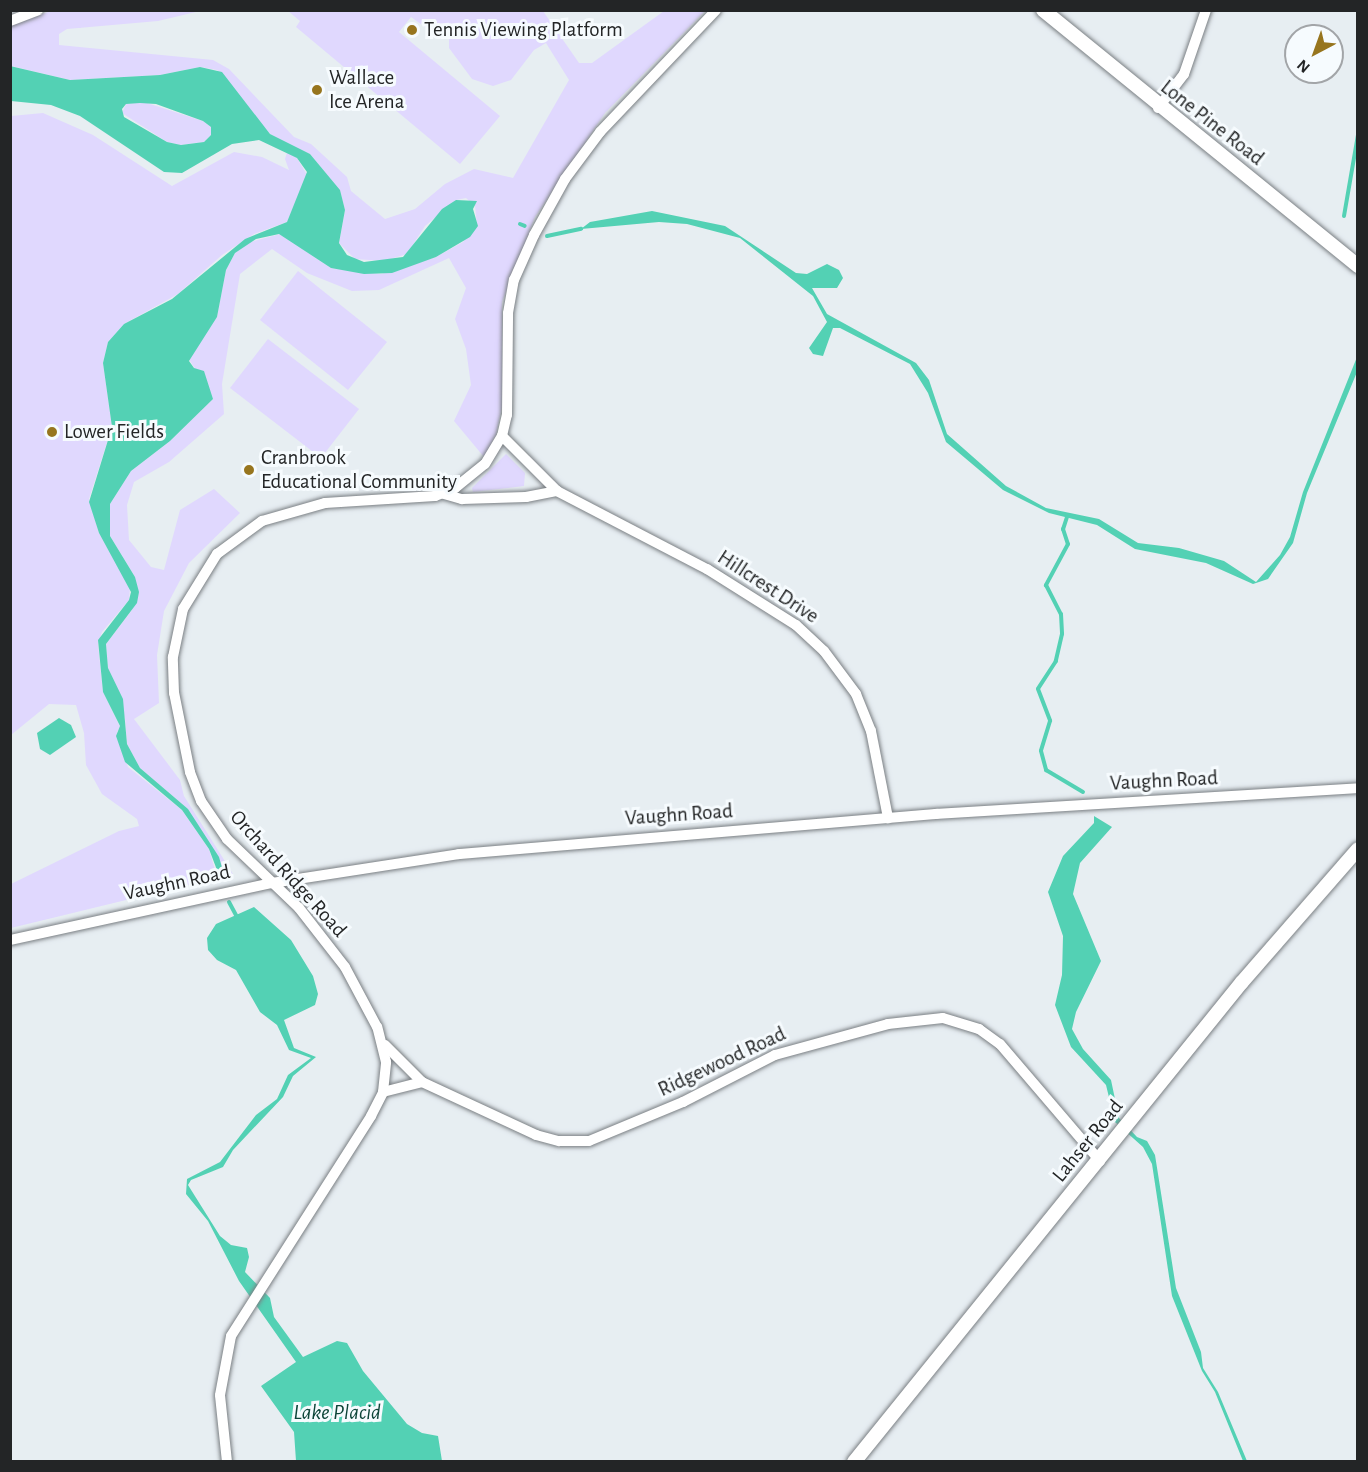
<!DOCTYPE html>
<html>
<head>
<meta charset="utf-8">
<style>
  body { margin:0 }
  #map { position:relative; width:1368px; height:1472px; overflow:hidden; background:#e7eef2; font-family:"Alegreya Sans",sans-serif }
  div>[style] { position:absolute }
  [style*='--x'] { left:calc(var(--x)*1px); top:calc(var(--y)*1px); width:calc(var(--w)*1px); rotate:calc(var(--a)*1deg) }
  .green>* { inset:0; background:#e0d8fe }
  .water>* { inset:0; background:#53d1b4 }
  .stream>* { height:4px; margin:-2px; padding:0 2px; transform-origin:2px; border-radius:2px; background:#53d1b4 }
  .roads { filter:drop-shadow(0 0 2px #7a7f83) drop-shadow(0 0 2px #7a7f83) }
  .minor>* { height:10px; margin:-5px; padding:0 5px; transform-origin:5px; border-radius:5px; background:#fff }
  .tertiary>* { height:14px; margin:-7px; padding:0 7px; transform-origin:7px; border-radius:7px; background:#fff }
  .dots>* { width:16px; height:16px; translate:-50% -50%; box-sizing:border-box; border:3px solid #f6fbfe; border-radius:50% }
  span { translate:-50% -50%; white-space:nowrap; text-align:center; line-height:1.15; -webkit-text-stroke:6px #f6fbfe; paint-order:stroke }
  .poi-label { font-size:21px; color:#232526 }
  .left { translate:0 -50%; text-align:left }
  .street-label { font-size:21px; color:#232526 }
  .water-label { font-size:22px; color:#0d4539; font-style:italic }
  .frame { position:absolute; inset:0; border:12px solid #232526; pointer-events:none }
  .north { position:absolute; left:1284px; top:24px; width:60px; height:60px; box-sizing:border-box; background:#f6fbfe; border:2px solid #a2a5a8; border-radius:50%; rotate:221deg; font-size:16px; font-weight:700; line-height:24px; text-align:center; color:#232526 }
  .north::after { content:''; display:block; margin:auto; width:21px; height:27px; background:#97751e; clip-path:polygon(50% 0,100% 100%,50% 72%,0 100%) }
</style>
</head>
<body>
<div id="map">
  <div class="green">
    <i style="clip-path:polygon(evenodd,51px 11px,200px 11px,158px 21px,67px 29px,59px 34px,59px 45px,213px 60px,229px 69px,294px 137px,311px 144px,347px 177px,351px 191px,385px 219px,415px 209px,445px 184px,474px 169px,513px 178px,569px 80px,546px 43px,534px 50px,511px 80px,493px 86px,472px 79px,449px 48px,449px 37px,425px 27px,411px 17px,399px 32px,500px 116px,460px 164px,296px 27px,300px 21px,288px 11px,543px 11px,579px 63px,592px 63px,664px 11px,705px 11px,605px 113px,535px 217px,502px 302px,502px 406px,496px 435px,484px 457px,454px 421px,471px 385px,466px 349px,455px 319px,466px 288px,449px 258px,379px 290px,352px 291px,307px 273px,272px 249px,240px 274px,222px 384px,224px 414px,169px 462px,134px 482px,127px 505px,129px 540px,151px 567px,164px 570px,180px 510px,214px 489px,240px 513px,189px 563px,164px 611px,157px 655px,159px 703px,134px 719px,180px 780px,184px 796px,233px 874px,11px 928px,11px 884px,119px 831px,139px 826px,137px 819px,102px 794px,86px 765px,84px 733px,76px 705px,49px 704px,11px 735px,11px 116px,43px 113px,93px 135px,172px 186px,234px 152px,262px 157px,289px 170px,285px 159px,289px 146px,270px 134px,217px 70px,200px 67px,160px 75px,70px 80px,11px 66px,11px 24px,51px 11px,290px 146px,310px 154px,340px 191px,345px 210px,339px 243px,355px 259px,384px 261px,407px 254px,425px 226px,456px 200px,466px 198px,475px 206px,477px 226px,463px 242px,436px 257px,381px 274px,331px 268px,280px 234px,247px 243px,235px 253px,226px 270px,217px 317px,189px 359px,213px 399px,170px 441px,131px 471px,110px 504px,110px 536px,135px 577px,132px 610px,106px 644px,108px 668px,125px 718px,127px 744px,140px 768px,188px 809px,223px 871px,217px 877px,209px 849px,182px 810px,128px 767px,117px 732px,120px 727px,103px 692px,98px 644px,102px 632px,129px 600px,130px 588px,99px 533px,89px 499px,112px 427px,103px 363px,108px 342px,124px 324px,178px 294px,222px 255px,254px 234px,287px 222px,307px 175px,290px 146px)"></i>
    <i style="clip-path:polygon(144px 102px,203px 121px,211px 127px,211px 135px,204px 142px,181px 145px,167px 142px,122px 113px,126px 104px)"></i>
    <i style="clip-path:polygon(298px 271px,387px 342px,348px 390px,260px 320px)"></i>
    <i style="clip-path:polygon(268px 339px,359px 409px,321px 458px,230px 388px)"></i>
    <i style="clip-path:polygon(506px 454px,525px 473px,524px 486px,473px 492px,472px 488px)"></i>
  </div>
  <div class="water">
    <i style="clip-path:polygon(evenodd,10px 66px,70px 80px,160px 75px,200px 67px,222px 72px,270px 134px,310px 154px,340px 190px,345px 210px,339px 243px,347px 255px,364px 262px,403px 257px,442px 209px,456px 200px,477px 201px,473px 209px,478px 226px,470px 237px,436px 257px,392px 273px,364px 274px,331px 268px,279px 234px,256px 239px,235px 253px,226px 270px,217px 317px,189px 361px,194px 368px,204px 371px,213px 399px,170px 441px,131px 471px,110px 504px,110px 536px,135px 577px,139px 592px,137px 603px,106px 644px,108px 668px,123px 699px,127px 744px,140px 768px,188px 809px,219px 857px,223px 871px,220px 878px,209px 849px,182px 810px,125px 762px,116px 736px,120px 726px,103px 692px,98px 640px,129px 600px,131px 592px,99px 533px,89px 502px,112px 427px,103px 363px,108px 342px,124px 324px,172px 299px,245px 239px,287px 222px,307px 172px,297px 158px,259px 140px,232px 144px,182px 173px,164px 172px,80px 116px,51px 105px,11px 101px,10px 66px,140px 103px,156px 104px,203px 121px,211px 127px,211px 135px,204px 142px,181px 145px,167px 142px,124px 117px,122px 109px,126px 104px,140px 103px)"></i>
    <i style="clip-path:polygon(652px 211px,725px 226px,796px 273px,807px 274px,827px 264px,839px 270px,843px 278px,837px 288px,812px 288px,827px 314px,916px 363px,929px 380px,947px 434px,1006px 486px,1046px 508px,1099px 519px,1138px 543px,1179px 548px,1224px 561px,1256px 582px,1280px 555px,1290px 537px,1303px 492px,1357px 357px,1357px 372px,1307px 493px,1293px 543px,1268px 579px,1253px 584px,1206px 563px,1135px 549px,1097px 525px,1049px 513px,1003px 490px,946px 442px,928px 393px,910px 364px,840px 328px,833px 328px,823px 356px,813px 354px,809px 348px,827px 322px,813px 296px,740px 238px,687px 224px,659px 222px,581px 229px,590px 222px)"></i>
    <i style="clip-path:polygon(59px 718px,71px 725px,76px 737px,50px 755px,40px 749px,37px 733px)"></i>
    <i style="clip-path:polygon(1094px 816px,1112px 827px,1080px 863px,1073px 894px,1101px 961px,1076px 1012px,1072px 1029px,1083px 1049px,1111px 1080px,1119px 1118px,1137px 1137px,1147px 1141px,1155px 1155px,1176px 1288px,1201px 1352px,1203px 1368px,1218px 1392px,1247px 1461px,1243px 1461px,1215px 1392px,1202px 1371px,1172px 1296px,1152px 1164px,1143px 1147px,1115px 1122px,1106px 1085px,1071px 1047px,1055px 1005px,1062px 975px,1063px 936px,1048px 892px,1063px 856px,1094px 823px)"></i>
    <i style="clip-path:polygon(254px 907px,291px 940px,313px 976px,318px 994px,315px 1005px,284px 1020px,294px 1048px,316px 1057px,293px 1076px,283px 1097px,233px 1150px,223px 1167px,191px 1180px,188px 1185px,220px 1236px,231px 1245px,247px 1248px,249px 1257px,245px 1272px,270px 1298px,274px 1317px,303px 1357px,337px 1341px,347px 1343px,363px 1371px,407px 1424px,422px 1433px,438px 1436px,442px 1461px,296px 1461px,294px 1432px,261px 1386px,296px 1362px,239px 1281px,208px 1221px,186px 1194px,187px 1179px,220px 1162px,256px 1115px,277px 1099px,288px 1075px,311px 1058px,289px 1050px,277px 1025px,260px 1012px,236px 970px,217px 960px,208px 950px,207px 938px,216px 924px)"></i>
  </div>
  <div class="stream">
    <i style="--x:1344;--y:216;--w:82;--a:-80.2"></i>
    <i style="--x:520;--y:224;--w:5;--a:22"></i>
    <i style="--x:547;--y:236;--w:35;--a:-12"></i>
    <i style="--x:1067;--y:517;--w:13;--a:108"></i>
    <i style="--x:1063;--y:529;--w:16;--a:72"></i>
    <i style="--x:1068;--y:544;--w:47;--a:118.2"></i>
    <i style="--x:1046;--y:585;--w:33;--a:63"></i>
    <i style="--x:1061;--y:614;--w:20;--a:87"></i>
    <i style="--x:1062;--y:634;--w:28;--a:103"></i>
    <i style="--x:1056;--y:661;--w:33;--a:123"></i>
    <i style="--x:1038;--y:689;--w:34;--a:69"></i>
    <i style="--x:1050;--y:721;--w:31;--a:107"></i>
    <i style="--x:1041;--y:751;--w:20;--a:75"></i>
    <i style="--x:1046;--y:770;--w:43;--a:30.7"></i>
    <i style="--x:229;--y:902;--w:17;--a:62"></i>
  </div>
  <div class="roads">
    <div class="minor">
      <i style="--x:10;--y:21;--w:30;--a:-21"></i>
      <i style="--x:1158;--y:108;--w:43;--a:-52.6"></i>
      <i style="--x:1184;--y:74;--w:68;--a:-71"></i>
      <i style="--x:502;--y:436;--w:78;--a:45"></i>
      <i style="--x:444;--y:494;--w:19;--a:16"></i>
      <i style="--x:462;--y:499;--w:64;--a:-1.8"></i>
      <i style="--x:526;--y:497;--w:32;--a:-11"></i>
      <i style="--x:557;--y:491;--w:169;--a:27.5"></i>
      <i style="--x:707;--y:569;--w:105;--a:32.2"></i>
      <i style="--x:796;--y:625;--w:38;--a:43"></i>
      <i style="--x:824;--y:651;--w:54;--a:53.3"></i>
      <i style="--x:856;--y:694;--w:40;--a:68"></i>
      <i style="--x:871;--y:731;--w:89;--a:78.9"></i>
      <i style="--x:10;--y:940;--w:268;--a:-12.3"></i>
      <i style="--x:272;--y:883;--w:189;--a:-8.8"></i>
      <i style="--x:459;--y:854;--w:479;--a:-4.8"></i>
      <i style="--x:936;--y:814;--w:423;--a:-3.5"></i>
      <i style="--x:385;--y:1045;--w:52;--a:45"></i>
      <i style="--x:383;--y:1092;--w:40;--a:-14.4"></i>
      <i style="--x:422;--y:1082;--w:126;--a:24.9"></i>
      <i style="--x:536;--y:1135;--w:24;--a:15"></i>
      <i style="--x:559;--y:1141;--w:30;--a:0"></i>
      <i style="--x:589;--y:1141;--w:102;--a:-22.5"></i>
      <i style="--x:683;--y:1102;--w:103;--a:-27.1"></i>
      <i style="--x:775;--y:1055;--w:117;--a:-15.3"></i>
      <i style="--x:888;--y:1024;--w:55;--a:-6.2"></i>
      <i style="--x:943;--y:1018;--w:38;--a:17"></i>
      <i style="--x:979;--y:1029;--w:26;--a:36"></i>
      <i style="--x:1000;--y:1044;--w:154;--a:49.5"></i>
      <i style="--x:227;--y:1462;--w:67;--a:-96"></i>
      <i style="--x:220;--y:1395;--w:60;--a:-79.4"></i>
      <i style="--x:231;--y:1336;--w:261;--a:-57.5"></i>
      <i style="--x:371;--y:1116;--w:27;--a:-63"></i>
      <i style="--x:383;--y:1092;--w:30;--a:-84"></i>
      <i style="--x:386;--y:1062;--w:36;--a:-104"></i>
      <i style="--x:377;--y:1027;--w:68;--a:-118.1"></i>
      <i style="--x:345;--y:967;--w:75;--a:-127.9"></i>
      <i style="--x:299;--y:908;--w:100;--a:-136.2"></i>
      <i style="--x:227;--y:839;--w:46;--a:-124.4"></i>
      <i style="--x:201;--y:801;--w:31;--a:-111"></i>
      <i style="--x:190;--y:772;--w:81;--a:-101.4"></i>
      <i style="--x:174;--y:693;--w:36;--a:-92"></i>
      <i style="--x:173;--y:657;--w:49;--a:-78.2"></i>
      <i style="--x:183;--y:609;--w:65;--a:-58.3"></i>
      <i style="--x:217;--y:554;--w:56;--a:-36.3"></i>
      <i style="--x:262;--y:521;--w:66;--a:-15.9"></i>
      <i style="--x:325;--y:503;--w:110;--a:-3.6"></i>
      <i style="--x:435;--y:496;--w:22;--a:-22"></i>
      <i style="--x:455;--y:488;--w:38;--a:-39"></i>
      <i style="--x:485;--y:464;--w:33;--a:-59"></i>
      <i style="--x:502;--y:436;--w:22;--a:-77"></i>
      <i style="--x:507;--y:415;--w:102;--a:-89.4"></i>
      <i style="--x:508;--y:313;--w:34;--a:-80"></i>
      <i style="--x:514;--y:280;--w:49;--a:-66"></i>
      <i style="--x:534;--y:235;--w:64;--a:-61"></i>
      <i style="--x:565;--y:179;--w:59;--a:-53.3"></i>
      <i style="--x:600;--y:132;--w:168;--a:-46.4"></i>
    </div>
    <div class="tertiary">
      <i style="--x:1043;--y:10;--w:406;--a:39.1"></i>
      <i style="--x:854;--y:1462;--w:617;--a:-51.05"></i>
      <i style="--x:1242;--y:982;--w:176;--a:-48.9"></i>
    </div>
  </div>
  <div class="dots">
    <i style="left:412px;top:30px;background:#97751e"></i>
    <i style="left:317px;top:90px;background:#97751e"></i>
    <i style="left:52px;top:432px;background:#97751e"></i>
    <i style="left:249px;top:470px;background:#97751e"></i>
  </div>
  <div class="poi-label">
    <span class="left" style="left:424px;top:30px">Tennis Viewing Platform</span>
    <span class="left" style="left:329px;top:90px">Wallace<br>Ice Arena</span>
    <span class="left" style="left:64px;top:432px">Lower Fields</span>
    <span class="left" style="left:261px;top:470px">Cranbrook<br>Educational Community</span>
  </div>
  <div class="street-label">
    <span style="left:1212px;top:123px;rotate:38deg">Lone Pine Road</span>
    <span style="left:768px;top:587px;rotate:33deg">Hillcrest Drive</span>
    <span style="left:1164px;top:781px;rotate:-3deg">Vaughn Road</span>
    <span style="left:679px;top:815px;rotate:-4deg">Vaughn Road</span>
    <span style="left:288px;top:874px;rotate:48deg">Orchard Ridge Road</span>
    <span style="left:177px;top:883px;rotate:-12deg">Vaughn Road</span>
    <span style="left:722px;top:1062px;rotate:-25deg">Ridgewood Road</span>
    <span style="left:1088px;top:1141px;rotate:-51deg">Lahser Road</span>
  </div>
  <div class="water-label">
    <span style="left:337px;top:1413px">Lake Placid</span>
  </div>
  <div class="frame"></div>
  <div class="north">N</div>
</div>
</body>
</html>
